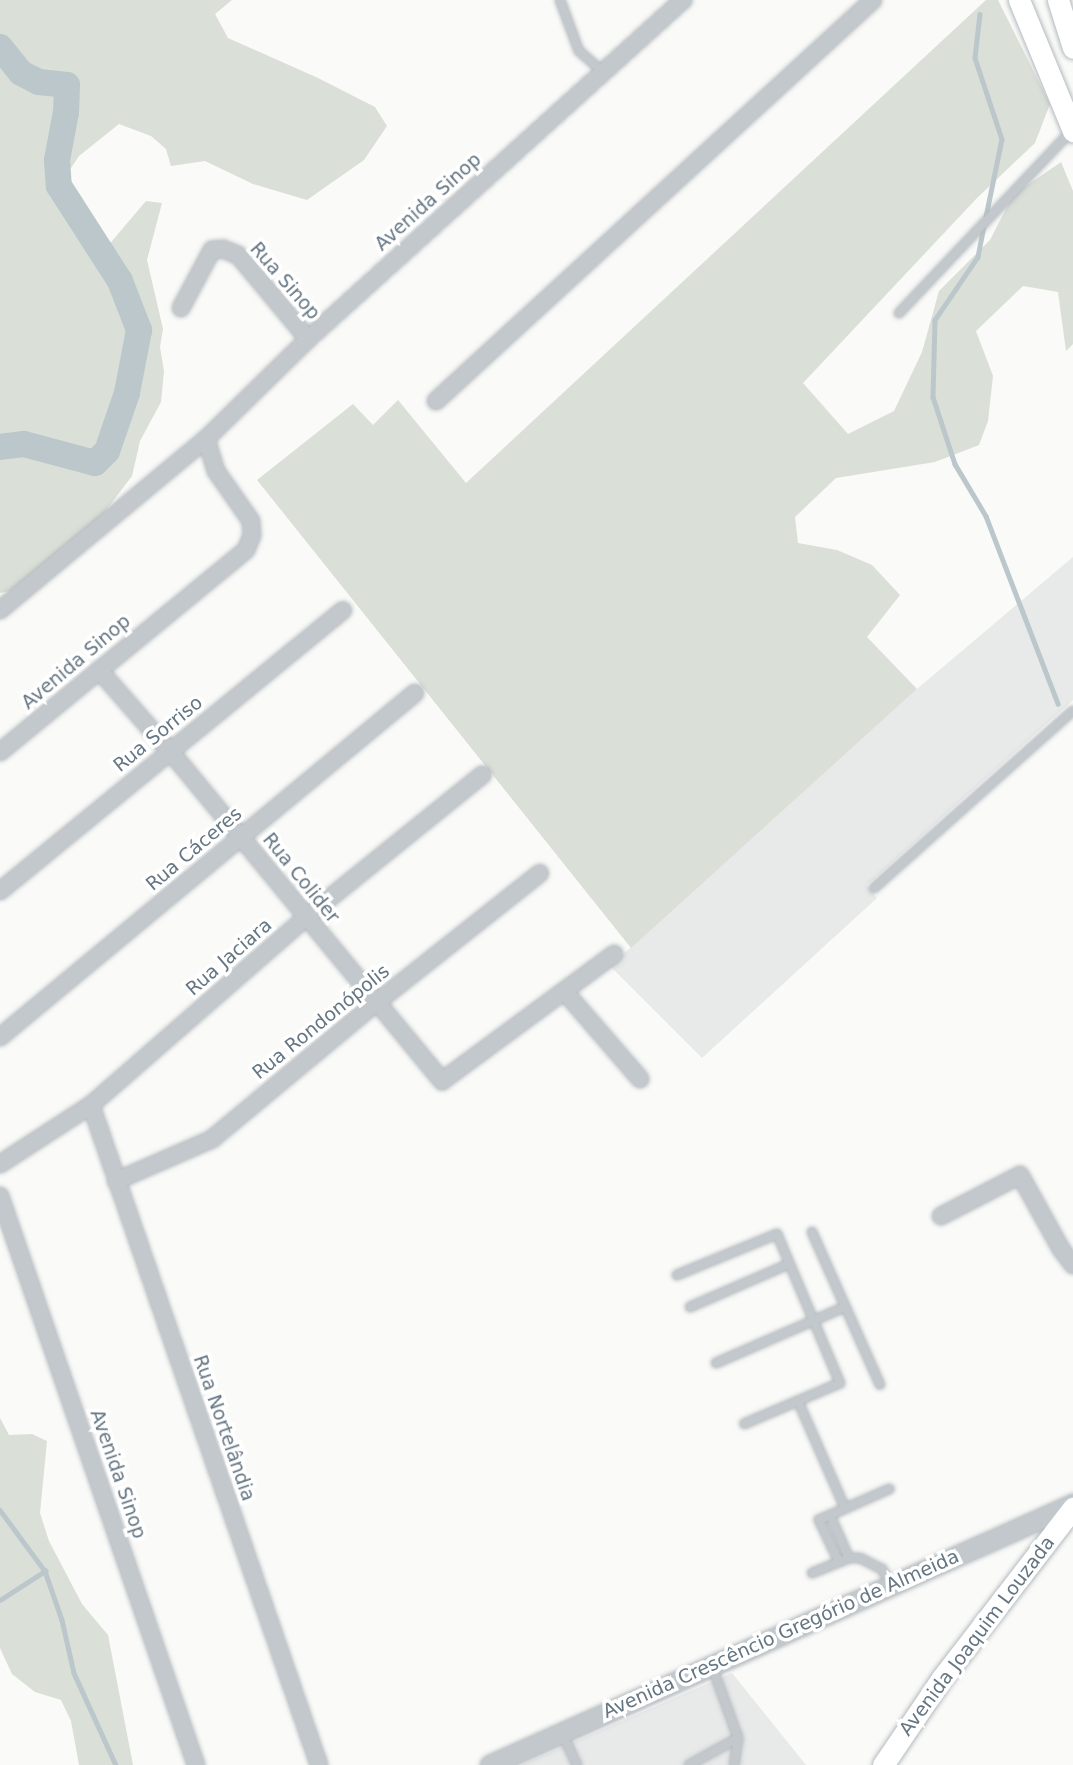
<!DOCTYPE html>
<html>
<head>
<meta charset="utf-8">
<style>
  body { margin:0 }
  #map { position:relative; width:1073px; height:1765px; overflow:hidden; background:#fafaf8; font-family:"DejaVu Sans",sans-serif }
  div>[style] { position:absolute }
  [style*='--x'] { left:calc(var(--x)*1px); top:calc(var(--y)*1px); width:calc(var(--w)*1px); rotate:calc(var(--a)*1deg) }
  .built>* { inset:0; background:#e8e9e9 }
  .green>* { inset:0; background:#dadfd7 }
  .stream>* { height:4.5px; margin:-2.25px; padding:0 2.25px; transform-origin:2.25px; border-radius:2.25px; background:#bbc7cb }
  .river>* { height:26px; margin:-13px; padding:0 13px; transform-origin:13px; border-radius:13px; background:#bbc7cb }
  .roads { filter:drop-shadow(0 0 2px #b3babf) drop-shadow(0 0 2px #b3babf) }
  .service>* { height:8px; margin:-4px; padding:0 4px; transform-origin:4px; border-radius:4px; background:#c3c8cc }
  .minor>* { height:16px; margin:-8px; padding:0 8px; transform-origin:8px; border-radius:8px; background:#c3c8cc }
  .tertiary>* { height:19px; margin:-9.5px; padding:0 9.5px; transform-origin:9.5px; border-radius:9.5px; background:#c3c8cc }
  .secondary>* { height:21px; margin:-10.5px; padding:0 10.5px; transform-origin:10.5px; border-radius:10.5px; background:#fff }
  span { translate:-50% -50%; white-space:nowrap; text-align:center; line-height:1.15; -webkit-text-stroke:7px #fff; paint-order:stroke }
  .street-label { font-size:19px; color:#657683 }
</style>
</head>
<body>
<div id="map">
  <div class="built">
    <i style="clip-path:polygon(1073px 557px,1073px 700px,867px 885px,877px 898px,702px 1058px,610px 966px,917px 689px)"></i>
    <i style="clip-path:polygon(732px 1673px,806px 1765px,521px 1765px)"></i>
  </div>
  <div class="green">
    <i style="clip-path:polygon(0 0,232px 0,215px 14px,228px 38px,318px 78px,375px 107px,387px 126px,364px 160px,307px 200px,253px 184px,205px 161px,171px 166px,166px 149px,151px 136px,119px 124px,79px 156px,59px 186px,101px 254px,146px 201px,162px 203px,147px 260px,163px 329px,160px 347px,164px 371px,161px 402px,140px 441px,132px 476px,94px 526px,29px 579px,10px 591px,0 593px)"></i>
    <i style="clip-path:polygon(986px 0,998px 0,1050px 104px,1035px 143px,977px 198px,803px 383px,848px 434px,894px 411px,922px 352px,939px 291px,990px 240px,1013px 195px,1061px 162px,1073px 191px,1073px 344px,1066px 351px,1058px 292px,1023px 286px,976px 331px,993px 376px,988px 421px,979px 445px,935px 462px,836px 478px,795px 517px,798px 543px,837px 550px,872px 565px,900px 595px,867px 637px,917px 689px,631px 948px,257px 480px,353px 404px,373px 425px,398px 400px,466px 483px)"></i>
    <i style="clip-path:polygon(0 1418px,9px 1435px,32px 1434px,47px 1441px,40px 1513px,49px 1541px,82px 1604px,108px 1635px,133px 1765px,79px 1765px,71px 1721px,61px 1700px,35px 1692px,12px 1674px,0 1648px)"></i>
  </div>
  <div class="stream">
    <i style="--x:980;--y:14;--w:44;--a:96.5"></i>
    <i style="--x:975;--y:58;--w:85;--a:71.6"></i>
    <i style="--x:1002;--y:139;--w:80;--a:101.6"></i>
    <i style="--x:984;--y:226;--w:32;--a:101"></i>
    <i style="--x:978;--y:257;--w:76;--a:124.3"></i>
    <i style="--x:935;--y:320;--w:77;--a:91.5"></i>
    <i style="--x:933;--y:397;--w:71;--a:71.8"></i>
    <i style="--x:955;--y:464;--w:61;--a:59.2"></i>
    <i style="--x:986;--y:516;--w:201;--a:69"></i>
    <i style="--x:0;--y:1510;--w:76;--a:53.6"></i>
    <i style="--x:45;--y:1571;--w:52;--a:70.9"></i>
    <i style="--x:62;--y:1620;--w:54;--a:77.2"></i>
    <i style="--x:74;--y:1673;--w:101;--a:65.5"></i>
    <i style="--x:0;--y:1600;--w:54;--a:-32.8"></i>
  </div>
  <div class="river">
    <i style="--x:0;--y:47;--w:33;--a:51"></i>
    <i style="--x:21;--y:73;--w:20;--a:27"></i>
    <i style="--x:39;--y:82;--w:28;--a:6"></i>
    <i style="--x:67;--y:85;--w:27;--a:92"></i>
    <i style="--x:66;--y:112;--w:49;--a:100.6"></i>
    <i style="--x:57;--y:160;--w:26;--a:86"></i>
    <i style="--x:59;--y:186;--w:113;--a:57.3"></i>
    <i style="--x:120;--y:281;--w:53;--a:68.8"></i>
    <i style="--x:139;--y:330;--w:64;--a:100.8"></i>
    <i style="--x:127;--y:393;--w:61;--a:109"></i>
    <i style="--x:107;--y:451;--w:17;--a:135"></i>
    <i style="--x:95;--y:463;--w:73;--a:-165"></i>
    <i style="--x:24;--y:444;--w:24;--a:173"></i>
  </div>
  <div class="roads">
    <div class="service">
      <i style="--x:560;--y:0;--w:54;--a:69.6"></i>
      <i style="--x:579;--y:51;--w:32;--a:41"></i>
      <i style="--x:899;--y:313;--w:249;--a:-46.6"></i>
      <i style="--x:874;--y:888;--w:266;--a:-41.7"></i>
      <i style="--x:812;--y:1232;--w:167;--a:66"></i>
      <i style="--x:677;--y:1275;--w:108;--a:-22.3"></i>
      <i style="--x:777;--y:1234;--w:162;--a:67.1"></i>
      <i style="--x:840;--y:1383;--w:104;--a:156.9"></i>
      <i style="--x:690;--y:1307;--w:108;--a:-23.5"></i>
      <i style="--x:716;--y:1363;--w:141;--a:-23.5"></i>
      <i style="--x:798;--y:1401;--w:117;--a:66.3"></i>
      <i style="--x:830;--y:1515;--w:47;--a:66.2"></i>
      <i style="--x:839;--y:1562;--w:47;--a:-115.5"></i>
      <i style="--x:819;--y:1520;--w:77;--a:-23.9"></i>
      <i style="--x:812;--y:1573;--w:40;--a:-22"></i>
      <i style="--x:849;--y:1558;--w:11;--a:0"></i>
      <i style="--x:860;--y:1558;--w:25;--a:27"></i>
      <i style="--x:882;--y:1569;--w:18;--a:61"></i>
      <i style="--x:712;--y:1666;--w:77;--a:70.1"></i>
      <i style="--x:738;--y:1738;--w:27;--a:98"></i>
      <i style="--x:562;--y:1733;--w:35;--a:65"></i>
      <i style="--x:689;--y:1765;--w:56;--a:-28.9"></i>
    </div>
    <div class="minor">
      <i style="--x:181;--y:308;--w:66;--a:-61.9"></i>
      <i style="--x:212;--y:250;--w:11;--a:-5"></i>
      <i style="--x:223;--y:249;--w:16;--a:22"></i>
      <i style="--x:238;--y:255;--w:109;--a:50.2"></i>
      <i style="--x:436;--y:401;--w:593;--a:-42.54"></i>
      <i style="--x:0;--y:610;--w:268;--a:-39.7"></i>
      <i style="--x:206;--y:439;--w:143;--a:-44.4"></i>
      <i style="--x:308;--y:339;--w:506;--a:-42.11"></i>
      <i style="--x:99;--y:670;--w:108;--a:48.8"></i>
      <i style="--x:170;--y:751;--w:428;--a:50.5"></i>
      <i style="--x:442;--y:1081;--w:214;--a:-36.4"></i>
      <i style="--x:0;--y:752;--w:318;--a:-39.4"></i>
      <i style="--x:246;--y:550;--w:16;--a:-68"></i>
      <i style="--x:252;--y:535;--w:14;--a:-94"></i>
      <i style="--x:251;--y:521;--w:61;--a:-125"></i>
      <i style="--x:216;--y:471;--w:34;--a:-107"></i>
      <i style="--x:0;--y:891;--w:443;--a:-39.3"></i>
      <i style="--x:565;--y:992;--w:115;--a:49.2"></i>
      <i style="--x:0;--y:1037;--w:539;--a:-39.66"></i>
      <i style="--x:91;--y:1105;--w:698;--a:70.94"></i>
      <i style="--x:0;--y:1164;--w:108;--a:-33"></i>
      <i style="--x:91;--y:1105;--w:284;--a:-41.1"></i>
      <i style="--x:305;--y:918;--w:228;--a:-38.9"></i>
      <i style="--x:116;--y:1181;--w:105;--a:-23.6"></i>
      <i style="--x:212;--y:1139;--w:213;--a:-39.7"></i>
      <i style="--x:376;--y:1003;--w:209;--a:-38.4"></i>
      <i style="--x:0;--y:1196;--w:602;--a:70.99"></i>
      <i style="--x:941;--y:1216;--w:89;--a:-27.4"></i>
      <i style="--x:1020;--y:1175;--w:85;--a:61"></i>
      <i style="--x:1061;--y:1249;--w:20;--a:53"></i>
    </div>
    <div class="tertiary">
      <i style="--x:490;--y:1765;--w:639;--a:-24.12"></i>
    </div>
    <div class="secondary">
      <i style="--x:1019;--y:0;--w:142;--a:67.6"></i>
      <i style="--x:1058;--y:0;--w:50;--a:72.6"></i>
      <i style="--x:883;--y:1765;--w:105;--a:-55.9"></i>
      <i style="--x:942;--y:1678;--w:215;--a:-52.4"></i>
    </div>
  </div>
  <div class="street-label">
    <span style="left:428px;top:202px;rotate:-42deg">Avenida Sinop</span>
    <span style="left:285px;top:281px;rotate:49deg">Rua Sinop</span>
    <span style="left:76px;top:662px;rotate:-40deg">Avenida Sinop</span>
    <span style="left:158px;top:734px;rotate:-39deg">Rua Sorriso</span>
    <span style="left:194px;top:849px;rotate:-40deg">Rua Cáceres</span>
    <span style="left:301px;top:878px;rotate:51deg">Rua Colider</span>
    <span style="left:229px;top:957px;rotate:-41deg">Rua Jaciara</span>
    <span style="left:321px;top:1022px;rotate:-39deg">Rua Rondonópolis</span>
    <span style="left:224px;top:1428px;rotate:71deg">Rua Nortelândia</span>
    <span style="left:118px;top:1474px;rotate:71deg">Avenida Sinop</span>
    <span style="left:781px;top:1634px;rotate:-24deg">Avenida Crescêncio Gregório de Almeida</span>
    <span style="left:977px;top:1636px;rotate:-53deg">Avenida Joaquim Louzada</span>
  </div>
</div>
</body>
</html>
